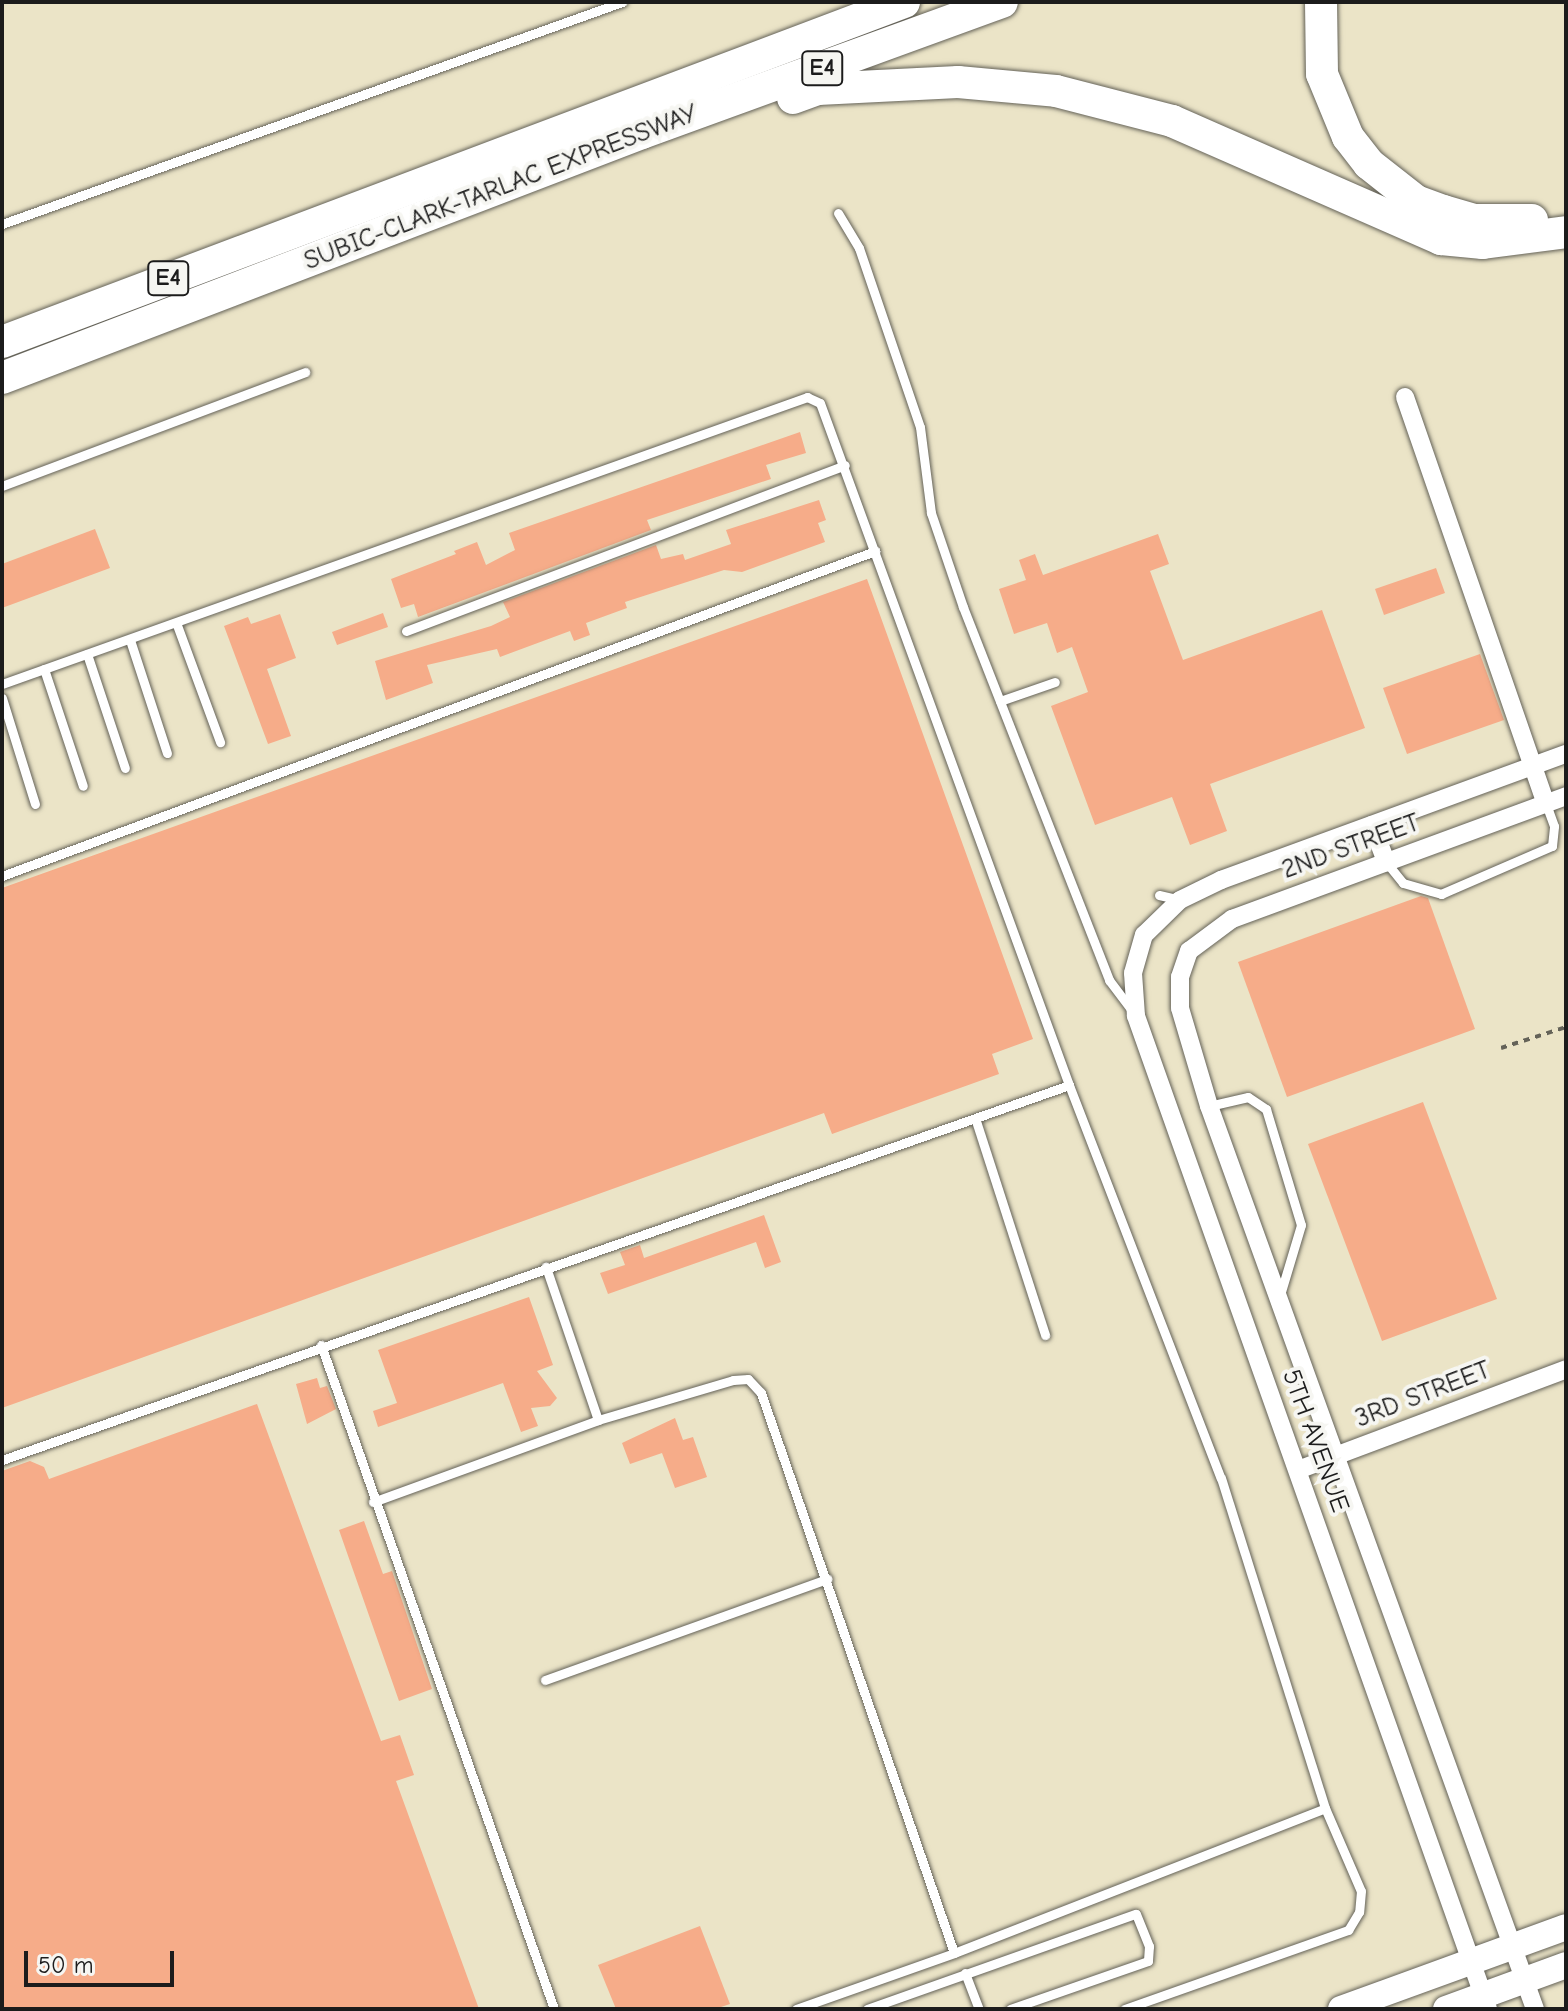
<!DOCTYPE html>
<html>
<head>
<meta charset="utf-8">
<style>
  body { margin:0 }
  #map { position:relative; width:1568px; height:2011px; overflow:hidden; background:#ebe4c7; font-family:"Comic Neue",sans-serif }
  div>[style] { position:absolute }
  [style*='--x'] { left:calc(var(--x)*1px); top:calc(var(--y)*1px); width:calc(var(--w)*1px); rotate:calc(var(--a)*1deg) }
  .building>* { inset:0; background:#f6ac89 }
  .path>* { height:4px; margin-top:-2px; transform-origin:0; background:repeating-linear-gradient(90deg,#646258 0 6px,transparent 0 12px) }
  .roads { filter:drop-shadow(0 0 2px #646258) drop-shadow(0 0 2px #646258) }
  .service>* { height:9px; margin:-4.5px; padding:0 4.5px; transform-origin:4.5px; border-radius:4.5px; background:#fff }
  .minor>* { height:18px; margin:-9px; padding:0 9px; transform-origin:9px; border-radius:9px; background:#fff }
  .secondary>* { height:26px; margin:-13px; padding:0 13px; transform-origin:13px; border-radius:13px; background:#fff }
  .motorway>* { height:32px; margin:-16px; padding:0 16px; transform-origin:16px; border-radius:16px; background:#fff }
  span { translate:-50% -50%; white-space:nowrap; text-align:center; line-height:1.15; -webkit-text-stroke:8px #f6f6f2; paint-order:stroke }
  .shield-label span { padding:2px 6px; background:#f6f6f2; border:2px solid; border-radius:6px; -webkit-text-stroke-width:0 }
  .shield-label { font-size:24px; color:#1c1c1c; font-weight:700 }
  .street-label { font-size:26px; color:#1c1c1c }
  .frame { position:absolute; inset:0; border:4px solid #1c1c1c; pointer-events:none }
  .scale { position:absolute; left:24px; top:1951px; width:150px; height:36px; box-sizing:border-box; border:4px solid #1c1c1c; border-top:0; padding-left:10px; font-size:24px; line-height:28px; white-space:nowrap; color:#1c1c1c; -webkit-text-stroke:6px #f6f6f2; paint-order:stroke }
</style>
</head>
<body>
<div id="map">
  <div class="building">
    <i style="clip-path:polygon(800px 432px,806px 453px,766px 465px,771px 479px,647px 520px,651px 530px,418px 617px,414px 604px,401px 608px,391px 579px,456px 554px,454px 551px,477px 542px,486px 565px,515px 550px,509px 533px)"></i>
    <i style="clip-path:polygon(819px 500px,826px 520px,818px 523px,825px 542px,742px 572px,724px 570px,625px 602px,627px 608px,586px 623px,590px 635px,574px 641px,570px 631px,500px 657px,497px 649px,427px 665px,433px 683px,386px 700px,375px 661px,491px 626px,510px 617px,503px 602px,656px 545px,661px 559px,683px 554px,685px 560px,731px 544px,726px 530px)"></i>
    <i style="clip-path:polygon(95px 529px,110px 568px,2px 608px,2px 564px)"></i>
    <i style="clip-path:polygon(1158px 534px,1169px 564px,1150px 571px,1183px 660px,1322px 610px,1365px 728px,1210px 784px,1227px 831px,1190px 845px,1172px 797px,1095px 825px,1051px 706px,1088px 692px,1072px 647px,1057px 653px,1047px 623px,1014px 634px,999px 589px,1026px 580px,1019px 560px,1035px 554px,1043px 575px)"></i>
    <i style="clip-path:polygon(1436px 568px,1445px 593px,1384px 615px,1375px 589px)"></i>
    <i style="clip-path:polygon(867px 579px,1033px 1039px,992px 1054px,999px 1074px,832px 1134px,824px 1113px,2px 1408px,2px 888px)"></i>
    <i style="clip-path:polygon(383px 613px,388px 627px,337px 645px,332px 632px)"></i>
    <i style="clip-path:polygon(280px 614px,296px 658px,267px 669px,291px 736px,268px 744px,224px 626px,248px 617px,251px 624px)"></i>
    <i style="clip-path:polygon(1480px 654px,1504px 720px,1407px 754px,1383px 688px)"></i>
    <i style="clip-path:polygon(1421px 896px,1428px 898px,1475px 1029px,1287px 1097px,1238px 962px)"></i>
    <i style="clip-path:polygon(1423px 1102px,1497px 1299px,1382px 1341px,1308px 1144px)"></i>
    <i style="clip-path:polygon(764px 1215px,781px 1262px,765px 1268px,756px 1242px,608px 1294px,600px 1273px,625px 1265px,620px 1252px,640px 1245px,644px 1258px)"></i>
    <i style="clip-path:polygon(529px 1297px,553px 1365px,537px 1371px,557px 1398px,550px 1406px,531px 1408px,538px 1426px,521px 1432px,503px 1383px,378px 1427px,373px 1411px,397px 1403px,378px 1350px)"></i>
    <i style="clip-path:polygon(317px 1378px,320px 1388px,327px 1386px,336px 1409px,307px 1424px,296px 1384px)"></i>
    <i style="clip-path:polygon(257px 1404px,381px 1741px,400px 1735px,414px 1775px,396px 1781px,479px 2009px,2px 2009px,2px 1471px,30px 1461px,44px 1467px,49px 1479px)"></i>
    <i style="clip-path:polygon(675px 1418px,683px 1440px,693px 1437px,707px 1477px,675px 1488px,662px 1453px,630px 1464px,622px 1443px)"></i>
    <i style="clip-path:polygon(364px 1521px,383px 1574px,392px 1571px,432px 1689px,399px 1701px,339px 1530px)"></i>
    <i style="clip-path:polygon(700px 1926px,730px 2004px,715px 2009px,616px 2009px,598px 1965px)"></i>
  </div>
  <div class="path">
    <i style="--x:1501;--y:1048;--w:68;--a:-17.9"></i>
  </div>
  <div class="roads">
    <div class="service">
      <i style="--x:838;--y:213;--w:41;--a:59"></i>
      <i style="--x:859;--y:248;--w:189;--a:71.2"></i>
      <i style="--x:920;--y:427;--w:87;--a:82.7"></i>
      <i style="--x:931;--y:513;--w:99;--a:71.2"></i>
      <i style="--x:963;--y:607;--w:401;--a:68.6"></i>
      <i style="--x:1109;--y:980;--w:38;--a:53"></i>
      <i style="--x:2;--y:224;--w:659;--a:-19.7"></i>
      <i style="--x:2;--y:486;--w:324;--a:-20.6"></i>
      <i style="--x:177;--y:625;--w:125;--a:69.8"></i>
      <i style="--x:406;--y:631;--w:469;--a:-20.7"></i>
      <i style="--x:130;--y:640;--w:119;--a:71.9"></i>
      <i style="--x:87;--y:654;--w:120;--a:71.6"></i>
      <i style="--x:44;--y:669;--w:123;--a:71.6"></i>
      <i style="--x:2;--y:684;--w:855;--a:-19.62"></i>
      <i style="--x:807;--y:397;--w:14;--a:25"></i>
      <i style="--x:820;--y:403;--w:726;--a:69.94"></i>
      <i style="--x:1069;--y:1085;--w:421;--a:68.9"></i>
      <i style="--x:1221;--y:1478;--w:346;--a:72.5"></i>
      <i style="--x:1325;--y:1808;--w:90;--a:66.6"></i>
      <i style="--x:1361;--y:1891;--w:21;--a:95"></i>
      <i style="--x:1359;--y:1912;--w:21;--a:121"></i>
      <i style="--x:1348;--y:1930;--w:237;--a:160.5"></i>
      <i style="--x:2;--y:698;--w:111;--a:72.7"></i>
      <i style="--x:1000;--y:701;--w:58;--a:-19.1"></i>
      <i style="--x:1386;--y:862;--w:27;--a:51"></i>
      <i style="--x:1403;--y:883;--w:40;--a:16"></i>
      <i style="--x:1441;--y:894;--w:121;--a:-23.4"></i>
      <i style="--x:1552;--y:846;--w:20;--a:-84"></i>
      <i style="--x:1554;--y:826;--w:23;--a:-110"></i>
      <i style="--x:2;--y:876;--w:932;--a:-20.42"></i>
      <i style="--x:1159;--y:895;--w:22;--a:13"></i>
      <i style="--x:1209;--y:1106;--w:40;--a:-13"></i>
      <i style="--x:1248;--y:1097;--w:22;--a:34"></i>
      <i style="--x:1266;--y:1109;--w:121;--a:73.2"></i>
      <i style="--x:1301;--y:1225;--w:73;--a:106.7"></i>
      <i style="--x:976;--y:1121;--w:225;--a:72.1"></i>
      <i style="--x:321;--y:1345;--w:704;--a:70.66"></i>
      <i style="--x:598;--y:1420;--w:141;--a:-16.5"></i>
      <i style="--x:733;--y:1380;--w:15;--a:-4"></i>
      <i style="--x:748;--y:1379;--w:19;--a:47"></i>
      <i style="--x:761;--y:1393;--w:592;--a:70.98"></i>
      <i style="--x:2;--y:1460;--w:1131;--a:-19.36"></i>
      <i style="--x:373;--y:1502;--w:239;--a:-20"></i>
      <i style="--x:598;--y:1420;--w:162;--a:-108.8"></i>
      <i style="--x:545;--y:1680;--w:300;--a:-19.7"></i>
      <i style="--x:965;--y:1973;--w:39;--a:69"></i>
      <i style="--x:796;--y:2009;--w:168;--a:-19.5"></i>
      <i style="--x:954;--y:1953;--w:398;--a:-21.3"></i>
      <i style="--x:867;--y:2009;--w:285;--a:-19.5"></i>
      <i style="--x:1136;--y:1914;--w:35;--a:68"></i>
      <i style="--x:1149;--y:1946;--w:15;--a:94"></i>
      <i style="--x:1148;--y:1961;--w:146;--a:160.8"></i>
    </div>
    <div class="minor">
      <i style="--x:1405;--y:397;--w:431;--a:70.9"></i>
      <i style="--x:1372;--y:825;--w:40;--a:69"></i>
      <i style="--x:1298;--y:1470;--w:286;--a:-20.6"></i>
      <i style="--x:1488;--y:2009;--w:1054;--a:-109.52"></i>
      <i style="--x:1136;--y:1016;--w:43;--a:-94"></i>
      <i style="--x:1133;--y:973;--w:40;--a:-74"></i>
      <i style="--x:1144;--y:935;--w:50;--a:-44.2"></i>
      <i style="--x:1180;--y:900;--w:46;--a:-26"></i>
      <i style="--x:1221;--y:880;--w:367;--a:-20.1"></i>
      <i style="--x:1535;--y:2009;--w:960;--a:-109.85"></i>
      <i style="--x:1209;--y:1106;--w:102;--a:-106.5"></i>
      <i style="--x:1180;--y:1008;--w:31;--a:-90"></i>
      <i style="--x:1180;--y:977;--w:28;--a:-71"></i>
      <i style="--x:1189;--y:951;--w:54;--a:-36.7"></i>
      <i style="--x:1232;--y:919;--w:356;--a:-20.2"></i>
    </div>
    <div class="secondary">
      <i style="--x:1341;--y:2009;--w:239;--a:-20"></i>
      <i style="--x:1446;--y:2009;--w:128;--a:-20.1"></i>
    </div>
    <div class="motorway">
      <i style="--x:1321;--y:2;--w:72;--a:89.2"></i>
      <i style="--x:1322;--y:74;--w:68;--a:67.6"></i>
      <i style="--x:1348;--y:137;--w:34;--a:52"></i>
      <i style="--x:1369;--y:164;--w:60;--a:38.2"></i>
      <i style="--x:1416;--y:201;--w:29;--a:20"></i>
      <i style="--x:1443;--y:211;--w:33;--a:16"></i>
      <i style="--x:1475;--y:220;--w:57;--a:0"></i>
      <i style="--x:793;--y:98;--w:27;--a:-20"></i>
      <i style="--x:818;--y:89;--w:140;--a:-2.9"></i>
      <i style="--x:958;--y:82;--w:98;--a:5.2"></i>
      <i style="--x:1056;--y:91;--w:120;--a:14.5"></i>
      <i style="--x:1172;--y:121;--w:294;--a:23.7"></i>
      <i style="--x:1441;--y:239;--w:42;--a:5.4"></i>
      <i style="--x:1483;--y:243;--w:84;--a:-7.5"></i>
      <i style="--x:2;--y:342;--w:964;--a:-20.65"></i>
      <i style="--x:2;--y:378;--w:685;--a:-20.95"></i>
      <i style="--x:642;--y:133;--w:383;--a:-20"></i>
    </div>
  </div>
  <div class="shield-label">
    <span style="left:822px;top:68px">E4</span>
    <span style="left:168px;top:278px">E4</span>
  </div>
  <div class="street-label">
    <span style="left:501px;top:188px;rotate:-21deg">SUBIC-CLARK-TARLAC EXPRESSWAY</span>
    <span style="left:1351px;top:847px;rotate:-20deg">2ND STREET</span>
    <span style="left:1423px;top:1395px;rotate:-21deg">3RD STREET</span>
    <span style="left:1315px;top:1441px;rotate:70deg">5TH AVENUE</span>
  </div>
  <div class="frame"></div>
  <div class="scale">50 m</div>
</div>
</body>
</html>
